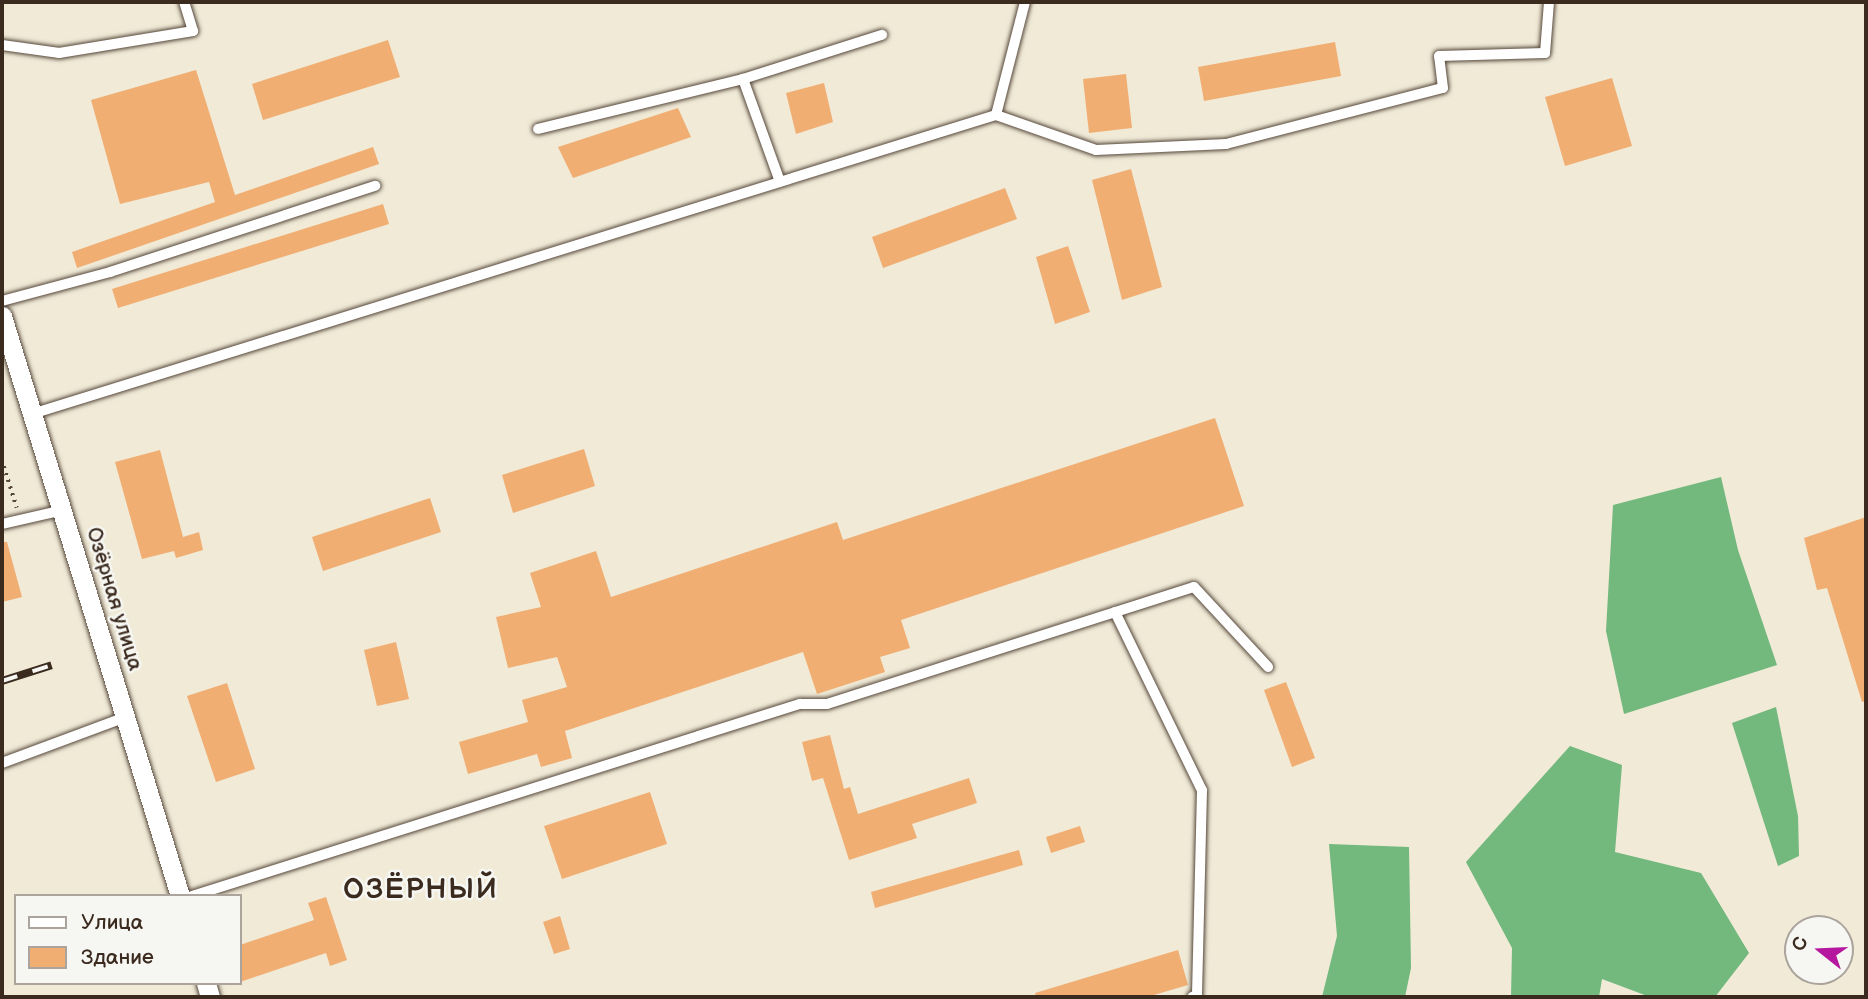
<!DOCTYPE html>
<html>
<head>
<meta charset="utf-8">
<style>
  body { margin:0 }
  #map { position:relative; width:1868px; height:999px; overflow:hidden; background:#f0ead7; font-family:"Balsamiq Sans",sans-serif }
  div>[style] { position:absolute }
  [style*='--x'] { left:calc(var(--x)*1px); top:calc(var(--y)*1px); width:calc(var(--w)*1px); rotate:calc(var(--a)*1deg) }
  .forest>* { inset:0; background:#73b87d }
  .building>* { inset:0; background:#f0ae73 }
  .path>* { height:3.5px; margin-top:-1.75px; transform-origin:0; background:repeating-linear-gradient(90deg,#56473a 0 2px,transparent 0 7px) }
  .roads { filter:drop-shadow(0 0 2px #56473a) drop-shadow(0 0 2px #56473a) }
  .lane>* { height:10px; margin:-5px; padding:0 5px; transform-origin:5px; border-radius:5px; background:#fff }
  .street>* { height:19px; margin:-9.5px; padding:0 9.5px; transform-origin:9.5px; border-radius:9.5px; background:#fff }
  .rail>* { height:8px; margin-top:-4px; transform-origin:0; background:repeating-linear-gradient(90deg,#f6f6f2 0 16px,#3b2a1e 0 32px); box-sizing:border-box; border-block:2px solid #3b2a1e }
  span { translate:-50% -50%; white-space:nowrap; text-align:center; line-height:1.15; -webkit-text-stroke:5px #f6f6f2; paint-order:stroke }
  .street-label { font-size:21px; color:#3b2a1e }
  .district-label { font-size:28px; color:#3b2a1e; font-weight:700; letter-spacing:2px }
  .frame { position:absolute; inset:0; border:4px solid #3b2a1e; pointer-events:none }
  .legend { position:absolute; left:14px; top:894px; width:228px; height:91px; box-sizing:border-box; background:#f6f6f2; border:2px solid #aba49d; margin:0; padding:9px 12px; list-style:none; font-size:21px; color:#3b2a1e }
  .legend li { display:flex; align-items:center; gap:14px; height:35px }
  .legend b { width:35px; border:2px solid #aba49d }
  .north { position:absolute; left:1784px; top:915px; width:70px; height:70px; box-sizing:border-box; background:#f6f6f2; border:2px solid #aba49d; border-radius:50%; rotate:288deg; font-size:19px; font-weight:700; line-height:28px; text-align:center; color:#3b2a1e }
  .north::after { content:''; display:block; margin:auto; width:24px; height:32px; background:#b5179e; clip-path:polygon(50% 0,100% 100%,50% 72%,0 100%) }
</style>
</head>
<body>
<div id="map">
  <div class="forest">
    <i style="clip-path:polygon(1721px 477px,1738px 550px,1777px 665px,1624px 714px,1606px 631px,1613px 505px)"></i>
    <i style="clip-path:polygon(1776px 707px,1798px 816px,1799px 856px,1778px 866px,1732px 723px)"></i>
    <i style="clip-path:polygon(1570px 746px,1622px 765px,1615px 852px,1701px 873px,1749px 953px,1715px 997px,1650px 997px,1602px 979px,1599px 997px,1511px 997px,1512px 948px,1466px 862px)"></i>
    <i style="clip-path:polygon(1329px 844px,1409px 847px,1411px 968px,1405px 997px,1322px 997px,1337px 936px)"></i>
  </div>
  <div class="building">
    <i style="clip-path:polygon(388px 40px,400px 77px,263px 120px,252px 84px)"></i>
    <i style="clip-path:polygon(1335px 42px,1341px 76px,1204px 101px,1198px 67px)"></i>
    <i style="clip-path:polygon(196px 70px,235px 195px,373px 147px,379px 164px,77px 268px,72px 252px,215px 202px,209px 182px,120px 204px,91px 100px)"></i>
    <i style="clip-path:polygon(1126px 74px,1132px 128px,1089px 133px,1083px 79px)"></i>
    <i style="clip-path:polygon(1612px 78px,1632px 146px,1565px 166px,1545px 97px)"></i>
    <i style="clip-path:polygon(824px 83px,833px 122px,796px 134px,786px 93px)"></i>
    <i style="clip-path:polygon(678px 108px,691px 137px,573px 178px,558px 147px)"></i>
    <i style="clip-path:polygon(1131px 169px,1162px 287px,1122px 300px,1092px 180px)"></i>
    <i style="clip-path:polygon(1005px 188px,1017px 219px,883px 268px,872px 237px)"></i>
    <i style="clip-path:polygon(383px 204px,389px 224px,118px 308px,112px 289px)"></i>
    <i style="clip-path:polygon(1068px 246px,1090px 312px,1055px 324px,1036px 257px)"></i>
    <i style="clip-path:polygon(1215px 418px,1244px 506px,901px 620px,910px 648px,880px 657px,885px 672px,817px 694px,803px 652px,565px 731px,572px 758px,541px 767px,537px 754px,468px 774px,459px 742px,528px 722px,522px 700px,567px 687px,557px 657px,508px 668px,496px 617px,541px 607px,530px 573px,596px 551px,611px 597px,837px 522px,843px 540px)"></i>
    <i style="clip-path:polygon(584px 449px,595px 486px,513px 513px,502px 475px)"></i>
    <i style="clip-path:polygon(160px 450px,183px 537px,199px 532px,203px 550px,176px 558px,174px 551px,142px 559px,115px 462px)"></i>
    <i style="clip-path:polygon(430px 498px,441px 532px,323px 571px,312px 537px)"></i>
    <i style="clip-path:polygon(1866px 517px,1866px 701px,1862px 702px,1827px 588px,1817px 590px,1804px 538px)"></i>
    <i style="clip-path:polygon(2px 542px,7px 542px,22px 597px,2px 602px)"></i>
    <i style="clip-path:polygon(396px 642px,409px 699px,377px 706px,364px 650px)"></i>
    <i style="clip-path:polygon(1286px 682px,1315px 758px,1292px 767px,1264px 690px)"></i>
    <i style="clip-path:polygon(227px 683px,255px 769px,216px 782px,187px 696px)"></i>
    <i style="clip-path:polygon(830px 735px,844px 789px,850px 787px,858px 814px,969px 778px,977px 803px,912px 824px,917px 838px,849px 860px,823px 778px,812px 781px,802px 742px)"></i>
    <i style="clip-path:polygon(650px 792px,667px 844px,562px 879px,544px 826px)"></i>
    <i style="clip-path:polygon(1080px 826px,1085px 842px,1051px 853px,1046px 837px)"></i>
    <i style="clip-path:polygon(1019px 850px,1023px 865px,875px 908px,871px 892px)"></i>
    <i style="clip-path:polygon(326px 897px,347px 960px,330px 966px,326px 953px,240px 982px,240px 945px,314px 920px,308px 903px)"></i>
    <i style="clip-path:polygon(560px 916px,570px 949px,554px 954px,543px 922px)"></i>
    <i style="clip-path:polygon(1178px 950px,1188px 985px,1147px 997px,1036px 997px,1035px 993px)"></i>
  </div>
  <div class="path">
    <i style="--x:2;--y:460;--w:50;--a:72.6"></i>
  </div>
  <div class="roads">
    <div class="lane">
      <i style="--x:2;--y:45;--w:58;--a:8"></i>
      <i style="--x:59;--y:53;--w:136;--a:-9.3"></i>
      <i style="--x:193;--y:31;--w:30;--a:-107"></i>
      <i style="--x:743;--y:79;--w:109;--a:70.2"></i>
      <i style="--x:996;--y:115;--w:117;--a:-75.6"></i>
      <i style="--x:538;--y:129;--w:211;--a:-13.7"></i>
      <i style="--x:743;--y:79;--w:146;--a:-17.6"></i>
      <i style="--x:2;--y:301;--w:112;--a:-15"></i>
      <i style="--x:110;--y:272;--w:279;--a:-18"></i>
      <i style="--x:35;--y:413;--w:1006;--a:-17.23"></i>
      <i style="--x:996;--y:115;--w:106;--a:19.3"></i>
      <i style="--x:1096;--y:150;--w:130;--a:-2.6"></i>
      <i style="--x:1226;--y:144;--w:224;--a:-14.5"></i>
      <i style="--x:1443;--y:88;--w:32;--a:-97"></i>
      <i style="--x:1439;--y:56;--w:106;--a:-1.6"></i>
      <i style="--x:1545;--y:53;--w:51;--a:-85.5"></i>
      <i style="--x:2;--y:524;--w:63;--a:-12.9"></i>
      <i style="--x:1115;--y:612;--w:198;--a:64"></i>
      <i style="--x:1202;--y:790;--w:205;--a:91.4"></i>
      <i style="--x:1197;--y:995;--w:5;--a:158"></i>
      <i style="--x:2;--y:763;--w:132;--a:-20.4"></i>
      <i style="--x:192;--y:896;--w:638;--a:-17.53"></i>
      <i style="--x:800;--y:704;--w:27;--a:0"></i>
      <i style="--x:827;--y:704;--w:385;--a:-17.7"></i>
      <i style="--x:1194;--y:587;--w:109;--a:47.2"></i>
    </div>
    <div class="street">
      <i style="--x:2;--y:316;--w:607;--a:72.94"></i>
      <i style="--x:206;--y:983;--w:15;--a:74"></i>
    </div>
  </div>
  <div class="rail">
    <i style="--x:2;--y:681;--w:52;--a:-17.7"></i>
  </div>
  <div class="street-label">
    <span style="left:114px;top:599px;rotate:73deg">Озёрная улица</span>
  </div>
  <div class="district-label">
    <span style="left:421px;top:890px">ОЗЁРНЫЙ</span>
  </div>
  <div class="frame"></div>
  <ul class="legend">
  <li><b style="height:9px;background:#fff"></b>Улица</li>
  <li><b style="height:19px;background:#f0ae73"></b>Здание</li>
  </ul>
  <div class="north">С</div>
</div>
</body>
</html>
